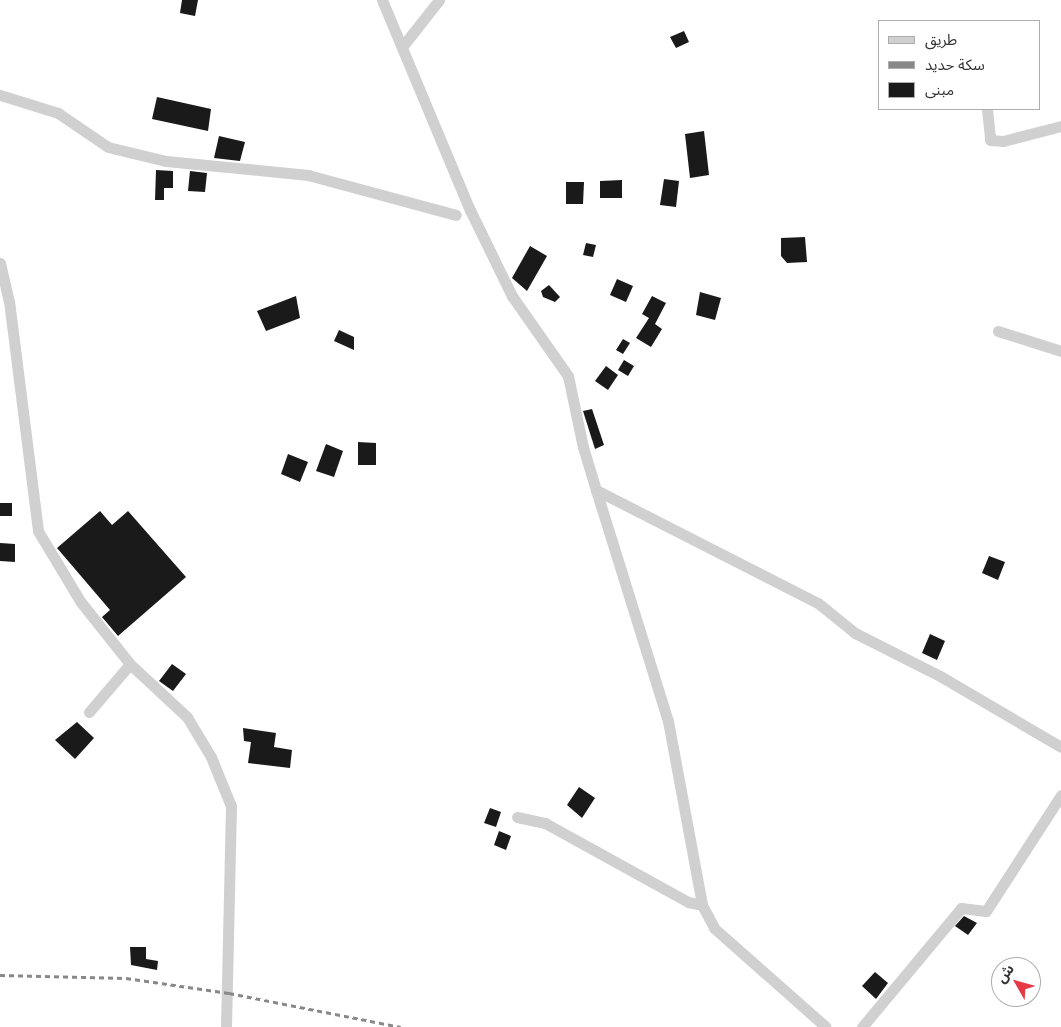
<!DOCTYPE html>
<html>
<head>
<meta charset="utf-8">
<style>
  body { margin:0 }
  #map { position:relative; width:1061px; height:1027px; overflow:hidden; background:#fff; font-family:Raleway,"Noto Sans Arabic",sans-serif }
  div>[style] { position:absolute }
  [style*='--x'] { left:calc(var(--x)*1px); top:calc(var(--y)*1px); width:calc(var(--w)*1px); rotate:calc(var(--a)*1deg) }
  .building>* { inset:0; background:#1a1a1a }
  .minor>* { height:11px; margin:-5.5px; padding:0 5.5px; transform-origin:5.5px; border-radius:5.5px; background:#d0d0d0 }
  .rail>* { height:3px; margin-top:-1.5px; transform-origin:0; background:repeating-linear-gradient(90deg,#888 0 5px,transparent 0 9px) }
  span { translate:-50% -50%; white-space:nowrap; text-align:center; line-height:1.15; -webkit-text-stroke:5px #fff; paint-order:stroke }
  .legend { position:absolute; left:878px; top:20px; width:162px; height:90px; box-sizing:border-box; background:#fff; border:1px solid #adadad; margin:0; padding:6px 9px; list-style:none; font-size:15px; color:#333 }
  .legend li { display:flex; align-items:center; gap:10px; height:25px }
  .legend b { width:25px; border:1px solid #adadad }
  .north { position:absolute; left:991px; top:957px; width:50px; height:50px; box-sizing:border-box; background:#fff; border:1px solid #adadad; border-radius:50%; rotate:308deg; font-size:14px; font-weight:700; line-height:20px; text-align:center; color:#333 }
  .north::after { content:''; display:block; margin:auto; width:18px; height:22px; background:#e63946; clip-path:polygon(50% 0,100% 100%,50% 72%,0 100%) }
</style>
</head>
<body>
<div id="map">
  <div class="building">
    <i style="clip-path:polygon(182px 0,198px 0,195px 16px,180px 13px)"></i>
    <i style="clip-path:polygon(684px 31px,689px 42px,676px 48px,670px 37px)"></i>
    <i style="clip-path:polygon(157px 97px,211px 109px,208px 131px,152px 119px)"></i>
    <i style="clip-path:polygon(704px 131px,709px 175px,690px 178px,685px 134px)"></i>
    <i style="clip-path:polygon(219px 136px,245px 142px,240px 161px,214px 158px)"></i>
    <i style="clip-path:polygon(156px 170px,173px 171px,173px 188px,164px 188px,164px 200px,155px 200px)"></i>
    <i style="clip-path:polygon(190px 171px,207px 173px,205px 192px,188px 191px)"></i>
    <i style="clip-path:polygon(664px 179px,679px 181px,676px 207px,660px 205px)"></i>
    <i style="clip-path:polygon(622px 180px,622px 198px,600px 198px,600px 181px)"></i>
    <i style="clip-path:polygon(566px 182px,584px 182px,583px 204px,566px 204px)"></i>
    <i style="clip-path:polygon(805px 237px,807px 262px,787px 263px,781px 256px,781px 238px)"></i>
    <i style="clip-path:polygon(586px 243px,596px 245px,593px 257px,583px 255px)"></i>
    <i style="clip-path:polygon(530px 246px,547px 256px,527px 291px,512px 278px)"></i>
    <i style="clip-path:polygon(617px 279px,633px 286px,626px 302px,610px 295px)"></i>
    <i style="clip-path:polygon(549px 285px,560px 297px,555px 302px,543px 297px,541px 291px)"></i>
    <i style="clip-path:polygon(700px 292px,721px 298px,715px 320px,696px 315px)"></i>
    <i style="clip-path:polygon(296px 296px,300px 318px,266px 331px,257px 311px)"></i>
    <i style="clip-path:polygon(652px 296px,666px 303px,655px 324px,662px 329px,651px 347px,636px 338px,649px 318px,642px 314px)"></i>
    <i style="clip-path:polygon(339px 330px,354px 337px,354px 350px,334px 341px)"></i>
    <i style="clip-path:polygon(623px 339px,630px 343px,623px 354px,616px 350px)"></i>
    <i style="clip-path:polygon(624px 360px,634px 366px,628px 376px,618px 370px)"></i>
    <i style="clip-path:polygon(606px 366px,618px 375px,608px 390px,595px 381px)"></i>
    <i style="clip-path:polygon(592px 409px,604px 445px,595px 449px,583px 411px)"></i>
    <i style="clip-path:polygon(358px 442px,376px 443px,376px 465px,358px 465px)"></i>
    <i style="clip-path:polygon(326px 444px,343px 451px,334px 477px,316px 471px)"></i>
    <i style="clip-path:polygon(288px 454px,308px 462px,300px 482px,281px 474px)"></i>
    <i style="clip-path:polygon(0 503px,12px 503px,12px 516px,0 516px)"></i>
    <i style="clip-path:polygon(100px 511px,112px 525px,128px 511px,186px 577px,118px 636px,102px 617px,110px 610px,57px 548px)"></i>
    <i style="clip-path:polygon(0 543px,15px 544px,15px 562px,0 561px)"></i>
    <i style="clip-path:polygon(989px 556px,1005px 562px,998px 580px,982px 573px)"></i>
    <i style="clip-path:polygon(930px 634px,945px 641px,937px 660px,922px 653px)"></i>
    <i style="clip-path:polygon(172px 664px,186px 674px,173px 691px,159px 681px)"></i>
    <i style="clip-path:polygon(77px 722px,94px 738px,75px 759px,55px 740px)"></i>
    <i style="clip-path:polygon(243px 728px,276px 733px,274px 747px,292px 750px,290px 768px,248px 763px,251px 742px,244px 741px)"></i>
    <i style="clip-path:polygon(579px 787px,595px 798px,582px 818px,567px 805px)"></i>
    <i style="clip-path:polygon(490px 808px,501px 812px,496px 827px,484px 823px)"></i>
    <i style="clip-path:polygon(499px 831px,511px 836px,506px 850px,494px 845px)"></i>
    <i style="clip-path:polygon(964px 916px,977px 923px,968px 935px,955px 926px)"></i>
    <i style="clip-path:polygon(130px 947px,146px 947px,146px 959px,158px 961px,157px 970px,131px 965px)"></i>
    <i style="clip-path:polygon(875px 972px,888px 983px,876px 999px,862px 986px)"></i>
  </div>
  <div class="minor">
    <i style="--x:382;--y:0;--w:228;--a:67.3"></i>
    <i style="--x:470;--y:210;--w:96;--a:64"></i>
    <i style="--x:512;--y:296;--w:98;--a:55"></i>
    <i style="--x:568;--y:376;--w:73;--a:78.1"></i>
    <i style="--x:583;--y:447;--w:45;--a:73.2"></i>
    <i style="--x:596;--y:490;--w:249;--a:27"></i>
    <i style="--x:818;--y:603;--w:48;--a:39"></i>
    <i style="--x:855;--y:633;--w:95;--a:26.8"></i>
    <i style="--x:940;--y:676;--w:140;--a:30.4"></i>
    <i style="--x:402;--y:47;--w:60;--a:-51.8"></i>
    <i style="--x:0;--y:95;--w:61;--a:17.2"></i>
    <i style="--x:58;--y:113;--w:60;--a:34.2"></i>
    <i style="--x:108;--y:147;--w:60;--a:13.6"></i>
    <i style="--x:166;--y:161;--w:143;--a:5.6"></i>
    <i style="--x:308;--y:175;--w:153;--a:15.1"></i>
    <i style="--x:987;--y:109;--w:31;--a:84"></i>
    <i style="--x:990;--y:140;--w:13;--a:4"></i>
    <i style="--x:1003;--y:141;--w:60;--a:-14.5"></i>
    <i style="--x:0;--y:263;--w:39;--a:77"></i>
    <i style="--x:9;--y:301;--w:232;--a:82.8"></i>
    <i style="--x:38;--y:531;--w:82;--a:59"></i>
    <i style="--x:80;--y:601;--w:80;--a:51.6"></i>
    <i style="--x:130;--y:664;--w:78;--a:42.9"></i>
    <i style="--x:187;--y:717;--w:47;--a:59"></i>
    <i style="--x:211;--y:757;--w:53;--a:67.8"></i>
    <i style="--x:231;--y:806;--w:221;--a:91.3"></i>
    <i style="--x:998;--y:331;--w:66;--a:17.6"></i>
    <i style="--x:596;--y:490;--w:242;--a:72.7"></i>
    <i style="--x:668;--y:721;--w:187;--a:79.5"></i>
    <i style="--x:702;--y:905;--w:26;--a:62"></i>
    <i style="--x:714;--y:928;--w:149;--a:41.5"></i>
    <i style="--x:89;--y:712;--w:63;--a:-49.5"></i>
    <i style="--x:517;--y:817;--w:29;--a:12"></i>
    <i style="--x:545;--y:823;--w:163;--a:28.9"></i>
    <i style="--x:688;--y:902;--w:14;--a:12"></i>
    <i style="--x:862;--y:1027;--w:155;--a:-50.2"></i>
    <i style="--x:961;--y:908;--w:25;--a:7"></i>
    <i style="--x:986;--y:911;--w:138;--a:-57.1"></i>
  </div>
  <div class="rail">
    <i style="--x:0;--y:975;--w:126;--a:1.4"></i>
    <i style="--x:126;--y:978;--w:104;--a:8.3"></i>
    <i style="--x:229;--y:993;--w:175;--a:11.2"></i>
  </div>
  <ul class="legend">
  <li><b style="height:6px;background:#d0d0d0"></b>طريق</li>
  <li><b style="height:6px;background:#888"></b>سكة حديد</li>
  <li><b style="height:14px;background:#1a1a1a"></b>مبنى</li>
  </ul>
  <div class="north">ش</div>
</div>
</body>
</html>
